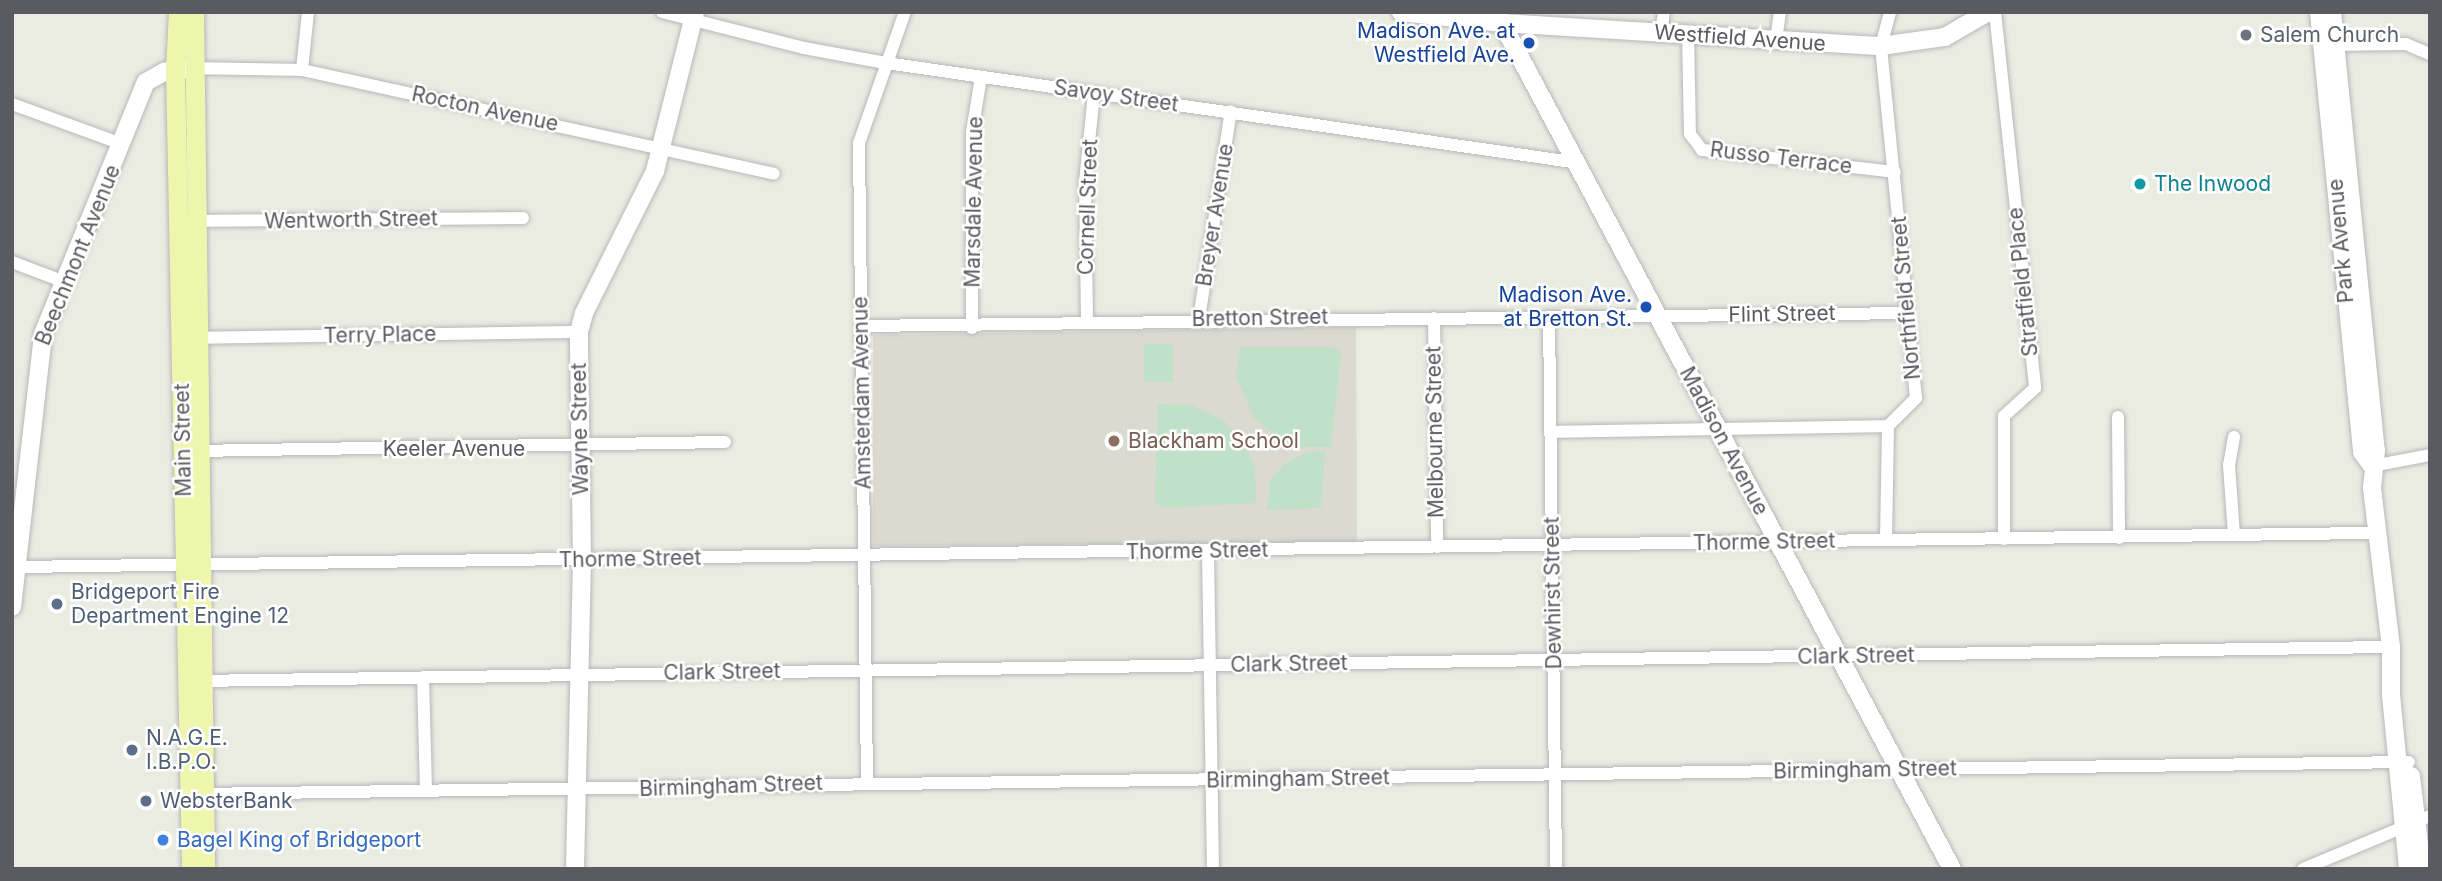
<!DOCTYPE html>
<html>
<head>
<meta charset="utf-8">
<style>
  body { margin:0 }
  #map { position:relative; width:2442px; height:881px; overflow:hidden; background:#eaebe1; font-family:Inter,sans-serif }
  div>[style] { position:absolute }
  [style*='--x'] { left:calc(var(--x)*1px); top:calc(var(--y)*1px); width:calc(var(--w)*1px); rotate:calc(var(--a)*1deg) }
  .education>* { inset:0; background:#dadad0 }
  .green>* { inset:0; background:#c0e0c8 }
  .roads { filter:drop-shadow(0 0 2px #b7b7bc) drop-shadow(0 0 2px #b7b7bc) }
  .street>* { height:12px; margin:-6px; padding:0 6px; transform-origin:6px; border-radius:6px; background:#fff }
  .secondary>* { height:18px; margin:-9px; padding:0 9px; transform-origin:9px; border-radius:9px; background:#fff }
  .primary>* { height:19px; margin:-9.5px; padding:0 9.5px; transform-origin:9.5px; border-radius:9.5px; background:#eef5ac }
  .dots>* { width:19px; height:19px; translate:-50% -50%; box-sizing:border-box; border:4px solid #fff; border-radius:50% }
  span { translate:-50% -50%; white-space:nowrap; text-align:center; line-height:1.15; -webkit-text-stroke:5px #fff; paint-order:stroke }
  .transit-label { font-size:21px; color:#164399 }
  .right { translate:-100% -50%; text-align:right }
  .worship-label { font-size:21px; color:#5b616d }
  .left { translate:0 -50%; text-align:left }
  .street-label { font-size:21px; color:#5a5b60 }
  .culture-label { font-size:21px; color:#0d838f }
  .education-label { font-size:21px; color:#785e54 }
  .service-label { font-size:21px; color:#4e5e75 }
  .shop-label { font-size:21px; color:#366cbe }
  .frame { position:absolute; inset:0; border:14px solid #5a5b60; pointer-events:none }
</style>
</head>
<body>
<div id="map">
  <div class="education">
    <i style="clip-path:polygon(1356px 327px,1357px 542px,873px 546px,873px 335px)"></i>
  </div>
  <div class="green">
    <i style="clip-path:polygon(1144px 344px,1173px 344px,1173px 382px,1144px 382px)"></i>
    <i style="clip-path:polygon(1240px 347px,1334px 347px,1341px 353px,1331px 447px,1302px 447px,1284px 441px,1254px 418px,1236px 376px)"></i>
    <i style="clip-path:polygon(1158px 404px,1192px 405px,1224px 421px,1248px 450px,1255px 469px,1256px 503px,1164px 508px,1155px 503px)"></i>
    <i style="clip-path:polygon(1325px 451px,1321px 508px,1267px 510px,1270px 482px,1284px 464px,1308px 452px)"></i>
  </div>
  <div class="roads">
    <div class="street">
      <i style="--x:662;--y:12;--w:146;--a:14.2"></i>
      <i style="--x:804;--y:48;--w:83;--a:10.4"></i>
      <i style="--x:886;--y:63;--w:693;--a:8.21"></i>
      <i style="--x:1995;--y:12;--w:378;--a:83.9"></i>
      <i style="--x:2035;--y:388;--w:42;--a:137.9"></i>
      <i style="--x:2004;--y:416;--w:123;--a:90"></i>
      <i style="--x:1661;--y:33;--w:21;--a:-82"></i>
      <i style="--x:1688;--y:33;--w:101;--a:88.9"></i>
      <i style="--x:1690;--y:134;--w:20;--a:53"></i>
      <i style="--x:1702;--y:150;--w:194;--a:6.5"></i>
      <i style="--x:1776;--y:40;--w:28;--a:-82"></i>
      <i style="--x:2328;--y:45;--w:78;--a:-0.7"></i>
      <i style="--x:2406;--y:44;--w:26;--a:23"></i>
      <i style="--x:192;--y:68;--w:110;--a:1"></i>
      <i style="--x:302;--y:70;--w:483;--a:12.4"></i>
      <i style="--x:302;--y:70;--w:58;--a:-84.1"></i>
      <i style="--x:12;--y:104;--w:117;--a:20"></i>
      <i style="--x:190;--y:221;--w:333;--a:-0.5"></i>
      <i style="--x:12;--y:262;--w:57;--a:20.7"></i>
      <i style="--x:1549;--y:317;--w:552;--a:89.27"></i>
      <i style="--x:1434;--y:318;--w:229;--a:89.2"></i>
      <i style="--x:1199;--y:319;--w:210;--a:-81.3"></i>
      <i style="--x:1087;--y:321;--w:139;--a:-90.8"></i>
      <i style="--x:1085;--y:182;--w:88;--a:-84.2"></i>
      <i style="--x:861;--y:326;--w:1046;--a:-0.71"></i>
      <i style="--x:972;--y:328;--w:196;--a:-90"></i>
      <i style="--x:972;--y:132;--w:56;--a:-80.7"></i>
      <i style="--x:192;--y:338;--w:387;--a:-0.9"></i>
      <i style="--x:2118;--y:417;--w:121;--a:89.5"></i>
      <i style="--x:1550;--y:432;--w:338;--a:-1"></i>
      <i style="--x:2234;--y:437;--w:28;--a:100"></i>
      <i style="--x:2229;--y:465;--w:70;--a:85.9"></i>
      <i style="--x:194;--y:451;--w:531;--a:-0.97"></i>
      <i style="--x:2372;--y:466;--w:59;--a:-10.7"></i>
      <i style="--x:1886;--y:540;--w:114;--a:-89"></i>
      <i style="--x:1888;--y:426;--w:40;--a:-45"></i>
      <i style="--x:1916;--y:398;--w:354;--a:-95.7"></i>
      <i style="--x:1881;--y:46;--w:35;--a:-75"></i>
      <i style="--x:1208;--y:551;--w:318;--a:89.1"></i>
      <i style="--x:18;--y:567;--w:2358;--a:-0.83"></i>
      <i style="--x:423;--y:677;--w:114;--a:88.5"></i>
      <i style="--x:197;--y:681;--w:2194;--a:-0.89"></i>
      <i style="--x:867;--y:782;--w:639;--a:-90.72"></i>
      <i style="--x:859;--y:143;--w:139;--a:-70.7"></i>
      <i style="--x:198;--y:794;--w:2211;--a:-0.83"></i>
      <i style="--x:2303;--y:869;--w:138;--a:-22.7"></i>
    </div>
    <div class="secondary">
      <i style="--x:1401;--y:12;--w:102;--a:6.2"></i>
      <i style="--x:1502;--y:23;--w:380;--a:3.5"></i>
      <i style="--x:1881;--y:46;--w:65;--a:-8"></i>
      <i style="--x:1945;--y:37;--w:50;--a:-30.2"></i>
      <i style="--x:1496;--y:12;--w:971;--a:61.98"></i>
      <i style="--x:2319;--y:12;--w:442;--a:84.4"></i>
      <i style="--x:2362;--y:452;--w:17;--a:54"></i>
      <i style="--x:2332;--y:12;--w:440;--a:84.3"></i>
      <i style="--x:2376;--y:450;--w:38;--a:96"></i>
      <i style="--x:2372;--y:488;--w:160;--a:83.2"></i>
      <i style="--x:2391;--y:647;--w:48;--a:90"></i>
      <i style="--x:2391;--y:695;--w:175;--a:84.4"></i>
      <i style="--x:12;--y:607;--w:275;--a:-83.5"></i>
      <i style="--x:43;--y:334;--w:272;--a:-67.8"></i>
      <i style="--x:146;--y:82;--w:21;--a:-29"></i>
      <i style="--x:164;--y:72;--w:28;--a:-8"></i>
      <i style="--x:2411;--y:776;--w:94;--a:83.3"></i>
      <i style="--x:575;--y:869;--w:309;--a:-88.7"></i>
      <i style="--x:582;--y:560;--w:228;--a:-90.8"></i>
      <i style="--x:579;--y:332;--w:20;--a:-75"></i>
      <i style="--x:584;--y:313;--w:159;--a:-63.4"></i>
      <i style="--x:655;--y:171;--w:164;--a:-75.9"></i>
    </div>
    <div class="primary">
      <i style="--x:178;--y:12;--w:57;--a:93"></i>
      <i style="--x:175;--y:69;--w:800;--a:88.85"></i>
      <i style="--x:194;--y:12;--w:857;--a:89.26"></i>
    </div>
  </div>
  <div class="dots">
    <i style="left:2246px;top:35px;background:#6b7280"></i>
    <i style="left:1529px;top:43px;background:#1a4fb4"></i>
    <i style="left:2140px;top:184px;background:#0f9aa8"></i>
    <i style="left:1646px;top:307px;background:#1a4fb4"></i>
    <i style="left:1114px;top:441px;background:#8d6e63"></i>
    <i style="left:57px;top:604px;background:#5c6f8a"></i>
    <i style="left:132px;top:750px;background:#5c6f8a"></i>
    <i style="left:146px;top:801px;background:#5c6f8a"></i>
    <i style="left:163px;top:840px;background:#3f7fe0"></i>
  </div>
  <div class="transit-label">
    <span class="right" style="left:1515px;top:43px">Madison Ave. at<br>Westfield Ave.</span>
    <span class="right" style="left:1632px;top:307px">Madison Ave.<br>at Bretton St.</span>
  </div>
  <div class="worship-label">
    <span class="left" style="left:2260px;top:35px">Salem Church</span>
  </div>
  <div class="street-label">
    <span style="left:1740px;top:38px;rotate:4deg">Westfield Avenue</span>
    <span style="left:1116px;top:96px;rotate:8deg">Savoy Street</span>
    <span style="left:485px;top:109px;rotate:12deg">Rocton Avenue</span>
    <span style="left:1781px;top:158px;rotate:7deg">Russo Terrace</span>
    <span style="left:974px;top:202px;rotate:-89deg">Marsdale Avenue</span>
    <span style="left:1088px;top:207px;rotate:-88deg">Cornell Street</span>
    <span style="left:1215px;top:215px;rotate:-81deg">Breyer Avenue</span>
    <span style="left:351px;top:220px;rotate:-1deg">Wentworth Street</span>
    <span style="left:2341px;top:241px;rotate:-95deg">Park Avenue</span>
    <span style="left:78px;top:255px;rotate:-68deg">Beechmont Avenue</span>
    <span style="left:2023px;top:282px;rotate:-96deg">Stratfield Place</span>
    <span style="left:1906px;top:298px;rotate:-95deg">Northfield Street</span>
    <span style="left:1782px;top:314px;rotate:-1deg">Flint Street</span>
    <span style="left:1260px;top:318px;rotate:-1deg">Bretton Street</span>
    <span style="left:380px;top:335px;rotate:-1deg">Terry Place</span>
    <span style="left:862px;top:393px;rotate:-91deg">Amsterdam Avenue</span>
    <span style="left:580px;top:429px;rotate:-91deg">Wayne Street</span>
    <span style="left:1435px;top:432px;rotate:-91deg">Melbourne Street</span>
    <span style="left:183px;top:440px;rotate:-91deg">Main Street</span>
    <span style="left:1724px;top:441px;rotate:62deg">Madison Avenue</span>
    <span style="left:454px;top:449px">Keeler Avenue</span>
    <span style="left:1764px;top:542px;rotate:-1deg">Thorme Street</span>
    <span style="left:1197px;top:551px;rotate:-1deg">Thorme Street</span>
    <span style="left:630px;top:559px;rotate:-1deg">Thorme Street</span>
    <span style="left:1553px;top:593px;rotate:-91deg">Dewhirst Street</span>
    <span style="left:1856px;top:656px;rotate:-1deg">Clark Street</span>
    <span style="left:1289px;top:664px;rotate:-1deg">Clark Street</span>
    <span style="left:722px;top:672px;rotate:-1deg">Clark Street</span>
    <span style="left:1865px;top:770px;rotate:-1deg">Birmingham Street</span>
    <span style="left:1298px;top:779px;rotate:-1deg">Birmingham Street</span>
    <span style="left:731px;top:786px;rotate:-2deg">Birmingham Street</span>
  </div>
  <div class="culture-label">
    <span class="left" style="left:2154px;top:184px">The Inwood</span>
  </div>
  <div class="education-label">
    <span class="left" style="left:1128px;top:441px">Blackham School</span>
  </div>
  <div class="service-label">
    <span class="left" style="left:71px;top:604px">Bridgeport Fire<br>Department Engine 12</span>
    <span class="left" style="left:146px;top:750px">N.A.G.E.<br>I.B.P.O.</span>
    <span class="left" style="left:160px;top:801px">WebsterBank</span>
  </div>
  <div class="shop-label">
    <span class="left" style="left:177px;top:840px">Bagel King of Bridgeport</span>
  </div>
  <div class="frame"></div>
</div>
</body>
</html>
